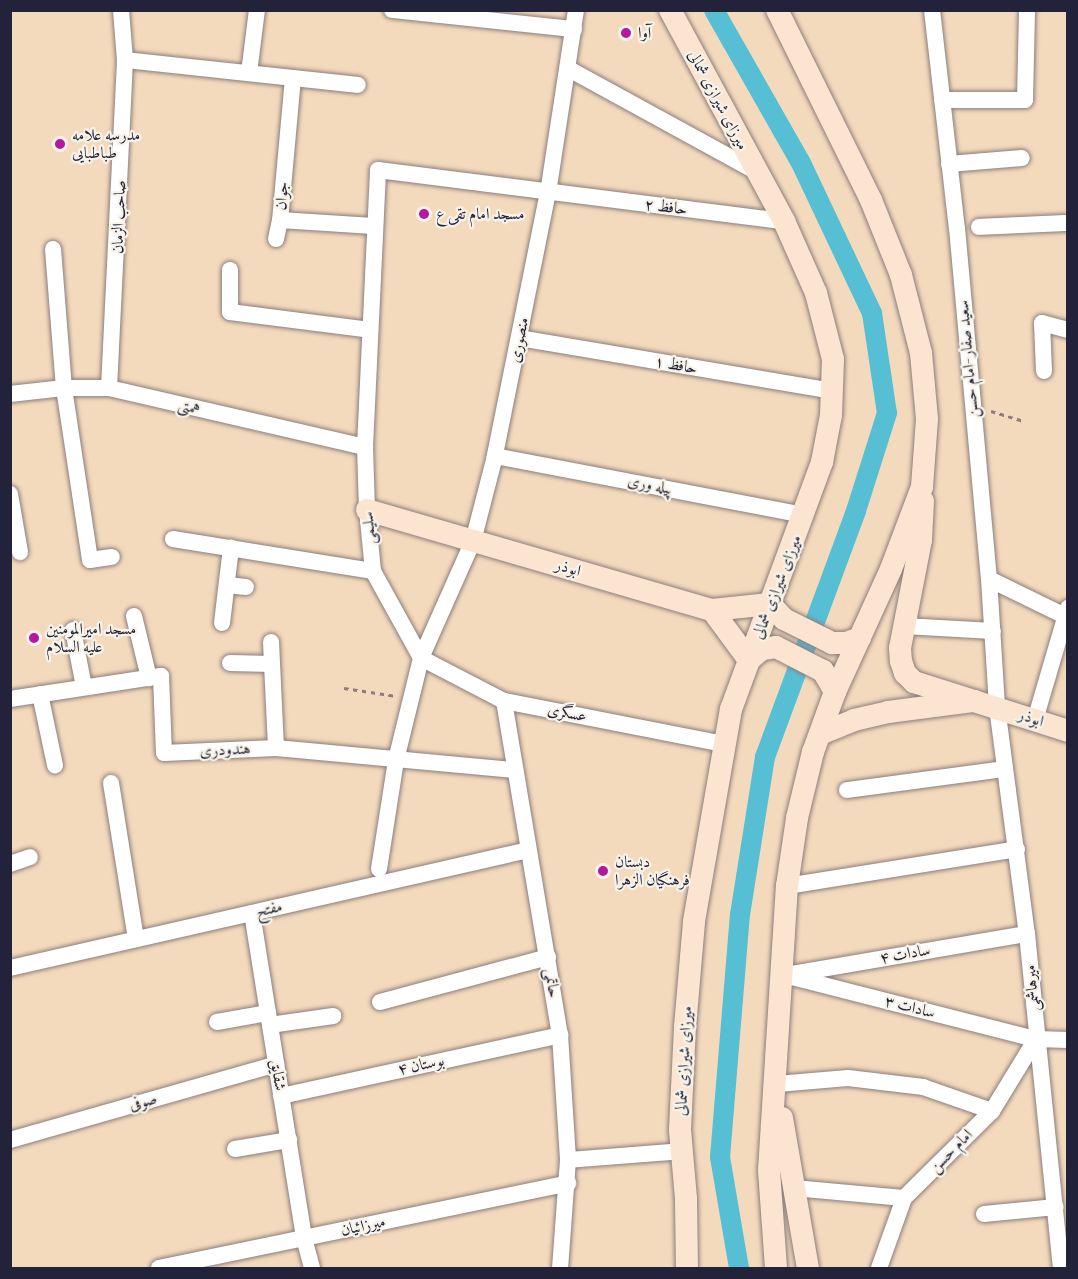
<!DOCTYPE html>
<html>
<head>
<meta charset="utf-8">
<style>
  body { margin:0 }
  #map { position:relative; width:1078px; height:1279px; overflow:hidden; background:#f4dabd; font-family:"IM FELL French Canon",Amiri,serif }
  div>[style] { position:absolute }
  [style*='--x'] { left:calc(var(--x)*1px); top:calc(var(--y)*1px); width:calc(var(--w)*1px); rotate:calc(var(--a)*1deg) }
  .canal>* { height:20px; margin:-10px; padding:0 10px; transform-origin:10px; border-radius:10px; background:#57bfd4 }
  .path>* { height:3px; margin-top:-1.5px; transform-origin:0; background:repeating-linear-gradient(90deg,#8b7e7c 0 4.5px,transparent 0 9px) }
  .roads { filter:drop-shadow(0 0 2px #8b7e7c) drop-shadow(0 0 2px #8b7e7c) }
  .street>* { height:16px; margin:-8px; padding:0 8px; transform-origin:8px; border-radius:8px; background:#fff }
  .secondary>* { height:22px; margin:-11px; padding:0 11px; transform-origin:11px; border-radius:11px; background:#fce5d0 }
  .dots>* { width:16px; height:16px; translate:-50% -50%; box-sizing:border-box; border:3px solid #f7f3e8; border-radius:50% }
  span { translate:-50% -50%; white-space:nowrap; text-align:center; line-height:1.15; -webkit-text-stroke:4.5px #f7f3e8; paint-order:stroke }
  .poi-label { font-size:16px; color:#22223b }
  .left { translate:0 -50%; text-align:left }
  .street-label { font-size:16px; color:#22223b }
  .frame { position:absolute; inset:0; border:12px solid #22223b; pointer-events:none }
</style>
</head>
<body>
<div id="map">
  <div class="canal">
    <i style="--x:714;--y:10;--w:176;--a:60.4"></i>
    <i style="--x:801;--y:163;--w:166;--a:64.7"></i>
    <i style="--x:872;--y:313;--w:101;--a:81.5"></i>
    <i style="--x:887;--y:413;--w:103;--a:107.6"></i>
    <i style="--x:856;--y:511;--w:262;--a:110.3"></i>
    <i style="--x:765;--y:757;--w:159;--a:99"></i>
    <i style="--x:740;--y:914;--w:244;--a:94.7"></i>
    <i style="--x:720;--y:1157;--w:113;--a:80.3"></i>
  </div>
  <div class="path">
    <i style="--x:991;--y:411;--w:34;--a:17"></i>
    <i style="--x:344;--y:688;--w:53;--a:8.7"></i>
  </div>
  <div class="roads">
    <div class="street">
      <i style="--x:392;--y:10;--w:183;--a:6"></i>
      <i style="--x:576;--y:10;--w:184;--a:98.7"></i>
      <i style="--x:548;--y:192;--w:269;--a:101.4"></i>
      <i style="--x:495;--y:456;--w:88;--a:104.5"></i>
      <i style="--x:473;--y:541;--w:128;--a:114"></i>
      <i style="--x:421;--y:658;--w:93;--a:27.4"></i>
      <i style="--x:504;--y:701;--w:223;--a:11.1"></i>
      <i style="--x:932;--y:10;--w:219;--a:83.5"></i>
      <i style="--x:957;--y:228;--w:352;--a:84.8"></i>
      <i style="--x:989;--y:579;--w:128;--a:86.4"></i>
      <i style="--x:997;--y:707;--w:229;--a:82.5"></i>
      <i style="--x:1027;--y:934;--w:336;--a:84.2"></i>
      <i style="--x:125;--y:60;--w:234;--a:6.1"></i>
      <i style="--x:569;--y:69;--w:214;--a:28.7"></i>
      <i style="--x:249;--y:73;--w:64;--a:-82.8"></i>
      <i style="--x:293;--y:78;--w:143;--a:95.2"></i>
      <i style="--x:280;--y:220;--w:93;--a:3.7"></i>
      <i style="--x:942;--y:100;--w:83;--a:0"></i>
      <i style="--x:1025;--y:100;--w:90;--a:-88.7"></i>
      <i style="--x:949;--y:164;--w:73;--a:-4.7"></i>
      <i style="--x:979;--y:227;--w:89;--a:-2.6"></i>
      <i style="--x:276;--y:239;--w:19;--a:-78"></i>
      <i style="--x:53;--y:249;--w:139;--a:85.5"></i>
      <i style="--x:64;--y:388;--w:174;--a:81.4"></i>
      <i style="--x:90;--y:560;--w:22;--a:-8"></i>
      <i style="--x:230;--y:270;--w:42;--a:90"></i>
      <i style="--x:230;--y:312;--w:141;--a:7.3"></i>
      <i style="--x:519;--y:338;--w:317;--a:9.6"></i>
      <i style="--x:1044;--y:371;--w:48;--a:-92.4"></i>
      <i style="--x:1042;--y:323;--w:27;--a:15"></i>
      <i style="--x:109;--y:388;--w:328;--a:-87.2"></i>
      <i style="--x:125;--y:60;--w:50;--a:-94.6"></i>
      <i style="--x:10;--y:394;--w:54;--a:-6.3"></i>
      <i style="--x:64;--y:388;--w:45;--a:0"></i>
      <i style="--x:109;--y:388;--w:263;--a:13"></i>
      <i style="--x:495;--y:456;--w:315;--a:10.8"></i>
      <i style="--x:10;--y:494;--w:59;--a:80.2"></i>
      <i style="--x:173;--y:539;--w:203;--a:9.1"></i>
      <i style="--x:989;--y:579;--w:85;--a:26"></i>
      <i style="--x:227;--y:585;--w:19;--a:6"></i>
      <i style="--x:134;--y:616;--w:64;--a:76.4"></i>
      <i style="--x:222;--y:623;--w:76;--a:-83.2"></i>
      <i style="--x:904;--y:626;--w:89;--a:3.2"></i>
      <i style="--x:73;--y:630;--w:58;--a:79.1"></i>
      <i style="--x:271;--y:642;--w:106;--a:87.3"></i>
      <i style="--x:230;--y:663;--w:42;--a:1.4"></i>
      <i style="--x:40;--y:694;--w:73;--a:78.1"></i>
      <i style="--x:10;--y:699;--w:153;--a:-8.7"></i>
      <i style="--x:161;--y:676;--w:77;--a:87.8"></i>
      <i style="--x:164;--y:753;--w:112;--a:-2.6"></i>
      <i style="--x:276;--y:748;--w:240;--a:5.3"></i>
      <i style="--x:504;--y:701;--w:339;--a:80.5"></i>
      <i style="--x:560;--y:1035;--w:125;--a:86.3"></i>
      <i style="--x:568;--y:1160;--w:108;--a:94.2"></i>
      <i style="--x:1035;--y:720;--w:117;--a:-73.6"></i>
      <i style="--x:111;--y:783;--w:158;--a:80.9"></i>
      <i style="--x:847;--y:790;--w:159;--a:-7.6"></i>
      <i style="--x:10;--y:864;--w:21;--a:-19"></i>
      <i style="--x:379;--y:869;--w:110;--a:-81.1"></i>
      <i style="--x:396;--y:760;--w:105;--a:-76.2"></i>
      <i style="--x:421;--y:658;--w:99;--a:-118.9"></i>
      <i style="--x:373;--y:571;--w:61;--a:-95.6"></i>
      <i style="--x:367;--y:510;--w:63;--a:-91.8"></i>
      <i style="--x:365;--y:447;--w:277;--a:-87.3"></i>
      <i style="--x:378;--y:170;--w:409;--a:7.2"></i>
      <i style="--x:787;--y:886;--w:233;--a:-9.1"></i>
      <i style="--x:252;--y:913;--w:329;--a:80.9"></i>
      <i style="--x:304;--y:1238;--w:31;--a:75"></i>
      <i style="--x:10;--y:968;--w:531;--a:-12.83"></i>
      <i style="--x:792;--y:974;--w:238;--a:-9.7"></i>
      <i style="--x:784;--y:975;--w:260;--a:14.3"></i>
      <i style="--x:1036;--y:1039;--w:32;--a:2"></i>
      <i style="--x:380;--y:1002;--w:174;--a:-15"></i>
      <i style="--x:217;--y:1022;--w:52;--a:-10"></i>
      <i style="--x:270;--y:1025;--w:64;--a:-8.1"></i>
      <i style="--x:777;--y:1084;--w:71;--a:-4.8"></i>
      <i style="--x:848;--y:1078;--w:76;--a:6.8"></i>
      <i style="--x:923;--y:1087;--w:73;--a:19.2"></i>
      <i style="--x:281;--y:1096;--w:286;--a:-12.3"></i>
      <i style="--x:10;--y:1140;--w:277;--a:-15.9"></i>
      <i style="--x:235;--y:1149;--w:55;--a:-9.5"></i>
      <i style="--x:568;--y:1160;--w:114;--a:-4.5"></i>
      <i style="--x:794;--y:1188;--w:110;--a:5.2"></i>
      <i style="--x:984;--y:1214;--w:72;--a:-5.6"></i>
      <i style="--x:159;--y:1268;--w:418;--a:-11.7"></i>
      <i style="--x:879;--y:1268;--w:74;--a:-70.3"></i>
      <i style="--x:904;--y:1198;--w:124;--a:-44.7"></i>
      <i style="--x:992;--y:1111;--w:84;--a:-58.6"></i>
    </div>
    <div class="secondary">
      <i style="--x:670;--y:10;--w:240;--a:61.6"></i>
      <i style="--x:784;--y:221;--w:79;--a:66"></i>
      <i style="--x:816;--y:293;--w:68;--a:75.6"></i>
      <i style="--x:833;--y:359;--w:56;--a:92"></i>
      <i style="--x:831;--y:415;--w:48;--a:100.8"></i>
      <i style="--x:822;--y:462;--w:263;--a:110.2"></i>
      <i style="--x:731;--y:709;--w:216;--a:99.9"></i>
      <i style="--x:694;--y:922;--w:105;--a:94.9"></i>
      <i style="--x:685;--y:1027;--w:103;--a:92.8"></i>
      <i style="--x:680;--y:1130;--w:69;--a:85"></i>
      <i style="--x:686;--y:1199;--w:69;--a:89.2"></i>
      <i style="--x:923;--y:501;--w:39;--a:93"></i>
      <i style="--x:921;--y:540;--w:110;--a:101"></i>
      <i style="--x:900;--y:648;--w:13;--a:86"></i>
      <i style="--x:901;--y:661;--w:13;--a:72"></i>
      <i style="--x:905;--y:673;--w:13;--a:45"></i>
      <i style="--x:914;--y:682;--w:63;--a:17.6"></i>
      <i style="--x:367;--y:510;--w:359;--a:16.2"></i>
      <i style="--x:712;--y:610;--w:58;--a:-5.9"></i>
      <i style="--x:770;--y:604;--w:21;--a:47"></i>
      <i style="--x:784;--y:619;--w:54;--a:26.6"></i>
      <i style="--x:832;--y:643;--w:14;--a:0"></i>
      <i style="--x:846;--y:643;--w:15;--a:-20"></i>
      <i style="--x:712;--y:610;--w:62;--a:53.5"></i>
      <i style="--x:749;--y:660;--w:17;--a:-40"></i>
      <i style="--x:762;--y:649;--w:14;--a:-8"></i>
      <i style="--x:776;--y:647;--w:53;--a:27.1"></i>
      <i style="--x:823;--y:671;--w:24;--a:60"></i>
      <i style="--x:820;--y:734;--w:37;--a:-22"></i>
      <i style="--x:854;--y:720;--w:35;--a:-13"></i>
      <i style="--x:888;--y:712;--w:87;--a:-7.3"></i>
      <i style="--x:974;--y:701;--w:99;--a:17.7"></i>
      <i style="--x:782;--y:1118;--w:152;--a:80.2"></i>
      <i style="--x:776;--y:1268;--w:97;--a:-94.1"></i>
      <i style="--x:769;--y:1171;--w:286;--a:-86.4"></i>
      <i style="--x:787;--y:886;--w:69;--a:-81.6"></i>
      <i style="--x:797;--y:818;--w:68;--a:-76.4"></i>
      <i style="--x:813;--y:752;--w:64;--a:-69.9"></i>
      <i style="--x:835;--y:692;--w:135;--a:-65.5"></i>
      <i style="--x:891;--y:569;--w:88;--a:-69.3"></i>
      <i style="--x:922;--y:487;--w:68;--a:-85.8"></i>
      <i style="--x:927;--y:419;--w:66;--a:-95.2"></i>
      <i style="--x:921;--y:353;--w:81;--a:-104.4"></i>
      <i style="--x:901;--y:275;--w:81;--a:-111.8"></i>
      <i style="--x:871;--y:200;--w:212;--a:-116.3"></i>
    </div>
  </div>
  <div class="dots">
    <i style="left:626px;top:33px;background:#b5179e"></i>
    <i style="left:60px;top:144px;background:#b5179e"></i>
    <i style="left:424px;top:214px;background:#b5179e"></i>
    <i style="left:34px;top:638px;background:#b5179e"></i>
    <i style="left:603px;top:871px;background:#b5179e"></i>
  </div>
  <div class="poi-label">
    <span class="left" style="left:638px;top:33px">آوا</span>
    <span class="left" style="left:72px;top:144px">مدرسه علامه<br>طباطبایی</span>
    <span class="left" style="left:436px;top:214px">مسجد امام تقی ع</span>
    <span class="left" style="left:46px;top:638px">مسجد امیرالمومنین<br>علیه السلام</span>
    <span class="left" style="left:615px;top:871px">دبستان<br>فرهنگیان الزهرا</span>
  </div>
  <div class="street-label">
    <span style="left:718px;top:100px;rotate:62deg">میرزای شیرازی شمالی</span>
    <span style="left:282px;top:196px;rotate:-85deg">جوان</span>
    <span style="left:666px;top:207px;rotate:7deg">حافظ ۲</span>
    <span style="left:119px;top:217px;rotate:-88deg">صاحب الزمان</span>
    <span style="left:519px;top:340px;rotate:-78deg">منصوری</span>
    <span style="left:968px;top:359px;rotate:-95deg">سعید صفار -امام حسن</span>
    <span style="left:676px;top:365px;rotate:10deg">حافظ ۱</span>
    <span style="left:189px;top:407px;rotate:13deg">همتی</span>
    <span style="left:650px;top:485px;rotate:11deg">پیله وری</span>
    <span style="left:369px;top:528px;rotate:-95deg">سلیمی</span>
    <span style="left:568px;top:568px;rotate:16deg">ابوذر</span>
    <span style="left:777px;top:587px;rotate:-69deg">میرزای شیرازی شمالی</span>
    <span style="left:567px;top:713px;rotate:11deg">عسگری</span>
    <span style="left:1031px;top:718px;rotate:18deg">ابوذر</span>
    <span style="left:225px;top:750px;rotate:-3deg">هندودری</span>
    <span style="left:269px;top:909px;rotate:-13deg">مفتح</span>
    <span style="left:905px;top:954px;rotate:-10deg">سادات ۴</span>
    <span style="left:552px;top:983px;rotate:81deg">حاتمی</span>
    <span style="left:1032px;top:988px;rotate:-95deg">میرهاشمی</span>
    <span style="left:910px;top:1007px;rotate:14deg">سادات ۳</span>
    <span style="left:684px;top:1061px;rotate:-87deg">میرزای شیرازی شمالی</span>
    <span style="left:421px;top:1065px;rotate:-12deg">بوستان ۴</span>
    <span style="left:278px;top:1075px;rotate:81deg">شقایق</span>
    <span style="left:143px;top:1102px;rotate:-16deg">صوفی</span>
    <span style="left:951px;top:1151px;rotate:-45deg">امام حسن</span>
    <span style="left:363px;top:1226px;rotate:-12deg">میرزائیان</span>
  </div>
  <div class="frame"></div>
</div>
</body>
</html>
